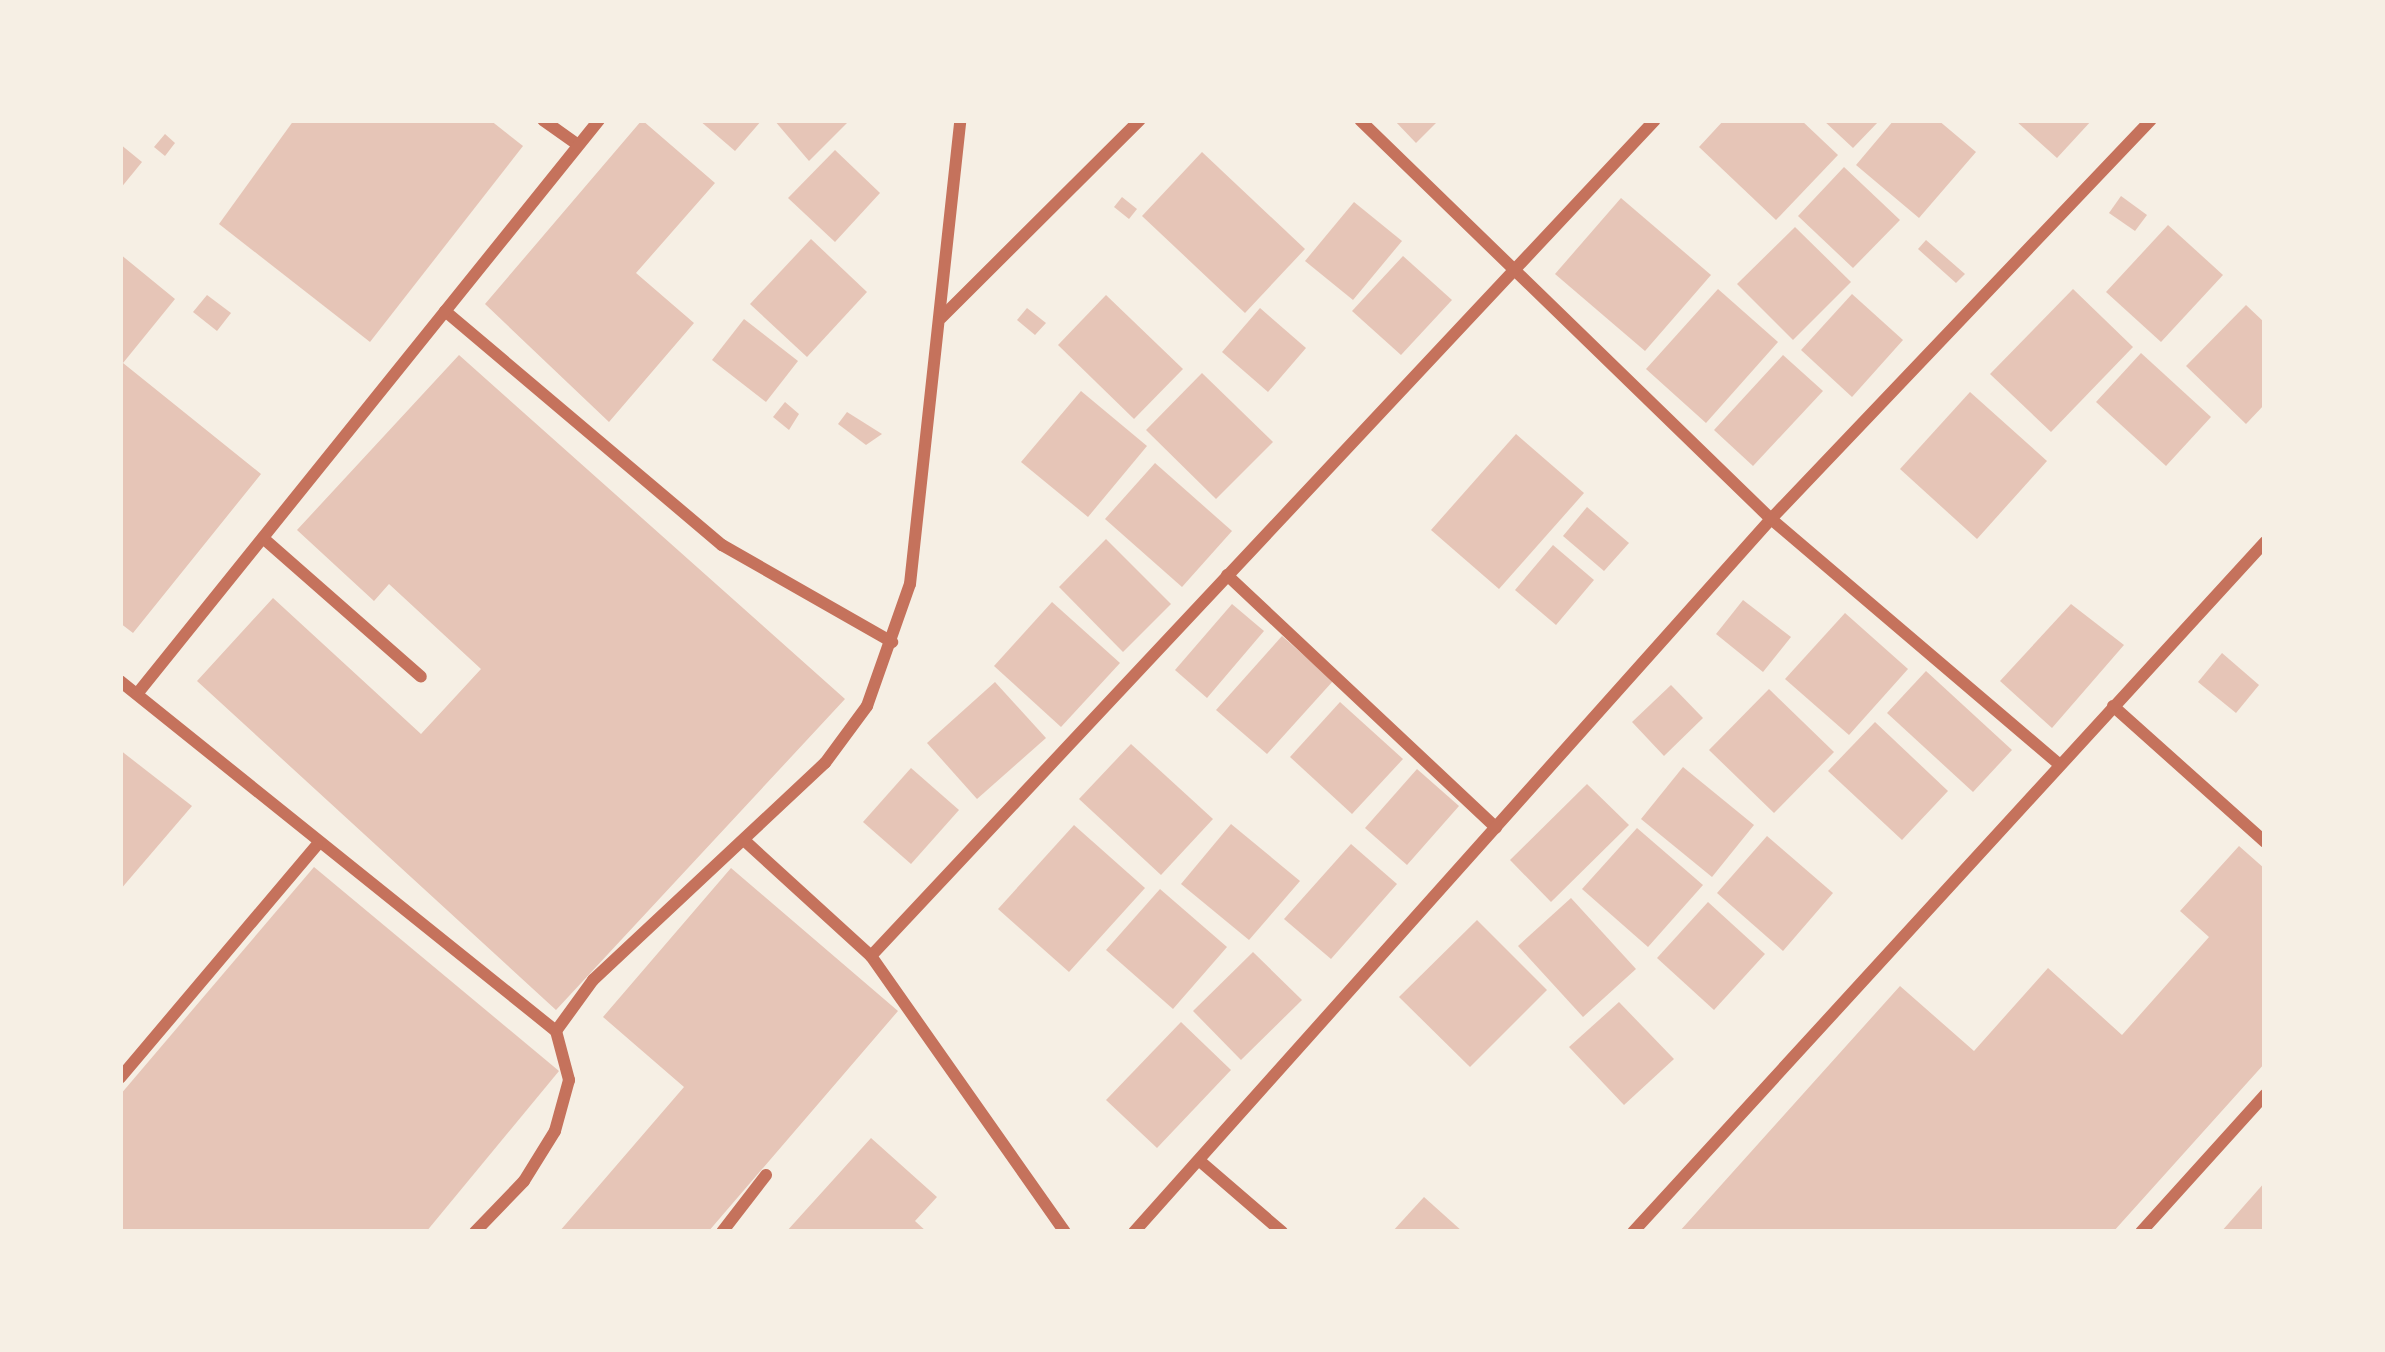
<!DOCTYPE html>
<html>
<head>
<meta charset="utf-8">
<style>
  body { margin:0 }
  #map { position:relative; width:2385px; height:1352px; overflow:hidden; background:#f6efe4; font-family:Arial,sans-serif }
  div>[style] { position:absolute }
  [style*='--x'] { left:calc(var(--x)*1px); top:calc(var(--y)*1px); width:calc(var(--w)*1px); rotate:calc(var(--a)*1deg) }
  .building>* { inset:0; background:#e6c5b7 }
  .minor>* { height:12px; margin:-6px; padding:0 6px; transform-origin:6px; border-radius:6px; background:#c5725c }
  span { translate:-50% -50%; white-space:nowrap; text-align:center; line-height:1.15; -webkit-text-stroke:9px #f6efe4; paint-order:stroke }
  .frame { position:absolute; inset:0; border:123px solid #f6efe4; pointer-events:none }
</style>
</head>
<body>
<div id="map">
  <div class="building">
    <i style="clip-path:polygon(294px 120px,490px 120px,523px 146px,370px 342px,219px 224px)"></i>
    <i style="clip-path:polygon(642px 120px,715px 183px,636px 273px,694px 323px,609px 422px,485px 304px)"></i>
    <i style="clip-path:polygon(699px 120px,762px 120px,735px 151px)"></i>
    <i style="clip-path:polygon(774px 120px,850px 120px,809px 161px)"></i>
    <i style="clip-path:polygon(1394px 120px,1439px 120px,1416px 143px)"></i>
    <i style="clip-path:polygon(1724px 120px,1801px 120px,1838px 155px,1776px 220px,1699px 147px)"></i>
    <i style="clip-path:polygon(1823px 120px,1880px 120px,1853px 148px)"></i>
    <i style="clip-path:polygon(1894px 120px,1938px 120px,1976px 152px,1919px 218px,1856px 165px)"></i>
    <i style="clip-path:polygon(2015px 120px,2092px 120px,2057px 158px)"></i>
    <i style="clip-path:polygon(165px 134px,175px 143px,165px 156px,154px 147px)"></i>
    <i style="clip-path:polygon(120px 144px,142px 162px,120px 189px)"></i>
    <i style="clip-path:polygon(835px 150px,880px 193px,835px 242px,788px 198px)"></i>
    <i style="clip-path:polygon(1202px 152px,1305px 249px,1245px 313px,1142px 216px)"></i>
    <i style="clip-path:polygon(1844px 167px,1900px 220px,1853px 268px,1798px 216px)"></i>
    <i style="clip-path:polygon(2121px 196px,2147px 215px,2135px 231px,2109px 213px)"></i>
    <i style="clip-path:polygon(1122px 197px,1137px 209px,1129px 219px,1114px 207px)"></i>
    <i style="clip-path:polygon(1621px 198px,1711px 275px,1645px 351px,1555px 274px)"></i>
    <i style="clip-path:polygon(1354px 202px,1402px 241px,1353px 300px,1305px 261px)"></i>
    <i style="clip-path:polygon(2168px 225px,2223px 275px,2161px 342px,2106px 292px)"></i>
    <i style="clip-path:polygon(1795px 227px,1851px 282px,1793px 340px,1737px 284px)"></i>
    <i style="clip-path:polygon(811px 239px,867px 292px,807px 357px,750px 304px)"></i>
    <i style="clip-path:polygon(1926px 240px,1965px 274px,1956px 283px,1918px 249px)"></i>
    <i style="clip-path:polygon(120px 254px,175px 299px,123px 363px,261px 474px,133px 633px,120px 623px)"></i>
    <i style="clip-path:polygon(1403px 256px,1452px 300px,1401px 355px,1352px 311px)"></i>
    <i style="clip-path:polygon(1718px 289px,1778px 342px,1706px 423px,1646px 369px)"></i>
    <i style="clip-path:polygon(2073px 289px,2133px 347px,2051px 432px,1990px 374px)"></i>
    <i style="clip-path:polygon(1852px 294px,1903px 340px,1852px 397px,1801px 350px)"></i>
    <i style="clip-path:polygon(207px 295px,231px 313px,217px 331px,193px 312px)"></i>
    <i style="clip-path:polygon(1106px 295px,1183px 369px,1134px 419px,1058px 345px)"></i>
    <i style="clip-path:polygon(2246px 305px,2265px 323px,2265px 404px,2246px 424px,2186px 366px)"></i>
    <i style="clip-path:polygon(1027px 308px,1046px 323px,1035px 335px,1017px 320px)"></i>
    <i style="clip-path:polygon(1260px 308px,1306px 348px,1268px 392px,1222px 352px)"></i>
    <i style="clip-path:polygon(744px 319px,798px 361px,766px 402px,712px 360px)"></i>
    <i style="clip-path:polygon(2141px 353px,2211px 417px,2166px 466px,2096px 402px)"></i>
    <i style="clip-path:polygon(459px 355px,845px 699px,556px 1010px,197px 681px,273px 598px,421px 734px,481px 669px,389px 584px,374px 601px,297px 530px)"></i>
    <i style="clip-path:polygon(1783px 355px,1823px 391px,1753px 466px,1714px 430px)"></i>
    <i style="clip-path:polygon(1202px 373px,1273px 442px,1216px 499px,1146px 430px)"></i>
    <i style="clip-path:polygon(1081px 391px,1147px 446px,1088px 517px,1021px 462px)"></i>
    <i style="clip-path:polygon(1970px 392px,2047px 461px,1977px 539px,1900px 469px)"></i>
    <i style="clip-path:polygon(785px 402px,799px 414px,789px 430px,773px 417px)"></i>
    <i style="clip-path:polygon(847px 412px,882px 434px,866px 445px,838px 424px)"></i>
    <i style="clip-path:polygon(1516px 434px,1584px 493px,1499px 589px,1431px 530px)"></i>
    <i style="clip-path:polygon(1155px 463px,1232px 531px,1182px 587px,1105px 519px)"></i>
    <i style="clip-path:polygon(1587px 507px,1629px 543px,1604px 571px,1563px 536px)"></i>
    <i style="clip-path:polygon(1106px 539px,1171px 604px,1123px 652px,1059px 587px)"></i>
    <i style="clip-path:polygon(1553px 545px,1594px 580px,1556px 625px,1515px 590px)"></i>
    <i style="clip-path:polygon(1743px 600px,1791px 637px,1763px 672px,1716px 634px)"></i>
    <i style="clip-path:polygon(1052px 602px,1120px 663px,1061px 727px,994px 666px)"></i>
    <i style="clip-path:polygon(1232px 604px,1264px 631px,1207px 698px,1175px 670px)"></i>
    <i style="clip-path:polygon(2071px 604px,2124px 645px,2052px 728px,2000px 681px)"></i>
    <i style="clip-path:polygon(1845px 613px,1908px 669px,1849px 735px,1785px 679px)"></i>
    <i style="clip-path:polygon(1282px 636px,1333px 681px,1267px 754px,1216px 710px)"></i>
    <i style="clip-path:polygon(2222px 653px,2259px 685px,2236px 713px,2198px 682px)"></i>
    <i style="clip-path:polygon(1926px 671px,2012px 750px,1973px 792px,1887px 713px)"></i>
    <i style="clip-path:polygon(995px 682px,1046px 738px,977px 799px,927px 743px)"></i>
    <i style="clip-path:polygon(1671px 685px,1703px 718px,1664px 756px,1632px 722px)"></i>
    <i style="clip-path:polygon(1769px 689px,1834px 752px,1774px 813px,1709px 750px)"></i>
    <i style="clip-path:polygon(1340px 702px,1403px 759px,1352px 814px,1290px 757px)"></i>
    <i style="clip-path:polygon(1875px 722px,1948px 791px,1902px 840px,1828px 771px)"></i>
    <i style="clip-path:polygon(1131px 744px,1213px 819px,1161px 875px,1079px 799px)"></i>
    <i style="clip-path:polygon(120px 750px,192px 806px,120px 890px)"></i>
    <i style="clip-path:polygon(1683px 767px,1754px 825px,1712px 877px,1641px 819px)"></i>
    <i style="clip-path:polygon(911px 768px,959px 810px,911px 864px,863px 822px)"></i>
    <i style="clip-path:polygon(1417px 769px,1459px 806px,1407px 865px,1365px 828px)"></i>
    <i style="clip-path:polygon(1587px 784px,1629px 825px,1551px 902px,1510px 860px)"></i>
    <i style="clip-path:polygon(1231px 824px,1300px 881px,1249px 940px,1181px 884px)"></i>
    <i style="clip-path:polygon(1074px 825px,1145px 888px,1069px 972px,998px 909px)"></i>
    <i style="clip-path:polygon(1637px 828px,1703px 885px,1648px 947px,1582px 889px)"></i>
    <i style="clip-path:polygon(1767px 836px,1833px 893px,1783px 951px,1717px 893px)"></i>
    <i style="clip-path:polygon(1351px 844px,1397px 884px,1331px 959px,1284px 919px)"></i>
    <i style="clip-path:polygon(2239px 846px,2265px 869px,2265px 1063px,2113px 1232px,1679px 1232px,1900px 986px,1974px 1051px,2048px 968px,2122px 1035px,2209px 937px,2180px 911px)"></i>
    <i style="clip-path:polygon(314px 867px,559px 1071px,426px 1232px,120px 1232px,120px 1095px)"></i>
    <i style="clip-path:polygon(731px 868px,898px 1011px,708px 1232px,559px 1232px,684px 1087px,603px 1017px)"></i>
    <i style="clip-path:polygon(1160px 889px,1227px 947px,1173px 1009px,1106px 950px)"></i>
    <i style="clip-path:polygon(1571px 898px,1636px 969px,1583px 1017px,1518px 946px)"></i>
    <i style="clip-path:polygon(1708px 902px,1765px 954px,1714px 1010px,1657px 958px)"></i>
    <i style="clip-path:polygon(1477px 920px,1547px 990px,1470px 1067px,1399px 997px)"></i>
    <i style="clip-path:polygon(1253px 952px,1302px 1000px,1241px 1060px,1193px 1011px)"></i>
    <i style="clip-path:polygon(1619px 1002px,1674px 1059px,1624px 1105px,1569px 1047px)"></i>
    <i style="clip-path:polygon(1181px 1022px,1231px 1070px,1157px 1148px,1106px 1100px)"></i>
    <i style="clip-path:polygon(871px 1138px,937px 1197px,915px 1221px,927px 1232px,786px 1232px)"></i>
    <i style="clip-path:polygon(2265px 1182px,2265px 1232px,2221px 1232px)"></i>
    <i style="clip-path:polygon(1424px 1197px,1463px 1232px,1392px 1232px)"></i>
  </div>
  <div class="minor">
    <i style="--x:543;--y:120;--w:43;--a:35.5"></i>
    <i style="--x:1360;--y:120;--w:573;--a:44.15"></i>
    <i style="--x:1771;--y:519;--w:378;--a:40.4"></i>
    <i style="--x:445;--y:311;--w:363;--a:40.2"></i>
    <i style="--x:722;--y:545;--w:196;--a:29.7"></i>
    <i style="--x:941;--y:318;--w:281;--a:-44.9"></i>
    <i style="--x:263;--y:538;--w:210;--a:41.3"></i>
    <i style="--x:1227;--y:575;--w:369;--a:43.2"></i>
    <i style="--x:120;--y:681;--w:559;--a:38.76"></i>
    <i style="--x:556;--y:1031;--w:51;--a:75.1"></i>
    <i style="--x:569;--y:1080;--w:53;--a:105.4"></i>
    <i style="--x:555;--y:1131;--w:59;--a:121.8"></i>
    <i style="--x:524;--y:1181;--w:71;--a:133.9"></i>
    <i style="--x:137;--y:694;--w:737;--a:-51.17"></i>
    <i style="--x:2113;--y:706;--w:204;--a:41.8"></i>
    <i style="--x:745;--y:841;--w:171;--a:42.4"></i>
    <i style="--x:871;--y:956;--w:337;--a:54.9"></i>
    <i style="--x:871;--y:956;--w:1146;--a:-46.84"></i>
    <i style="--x:556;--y:1031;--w:63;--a:-54"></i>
    <i style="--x:593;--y:980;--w:318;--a:-43.1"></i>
    <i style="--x:825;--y:763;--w:71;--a:-53.6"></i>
    <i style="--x:867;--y:706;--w:129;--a:-70.6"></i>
    <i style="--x:910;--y:584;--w:467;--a:-83.8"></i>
    <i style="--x:120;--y:1078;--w:305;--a:-49.8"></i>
    <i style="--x:1201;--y:1162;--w:107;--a:40.8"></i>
    <i style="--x:722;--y:1232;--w:72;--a:-52.3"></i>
    <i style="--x:1134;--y:1232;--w:956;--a:-48.22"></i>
    <i style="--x:1771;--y:519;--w:551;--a:-46.4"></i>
    <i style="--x:1633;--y:1232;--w:936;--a:-47.51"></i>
    <i style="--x:2141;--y:1232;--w:185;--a:-47.9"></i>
  </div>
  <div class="frame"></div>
</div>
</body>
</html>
